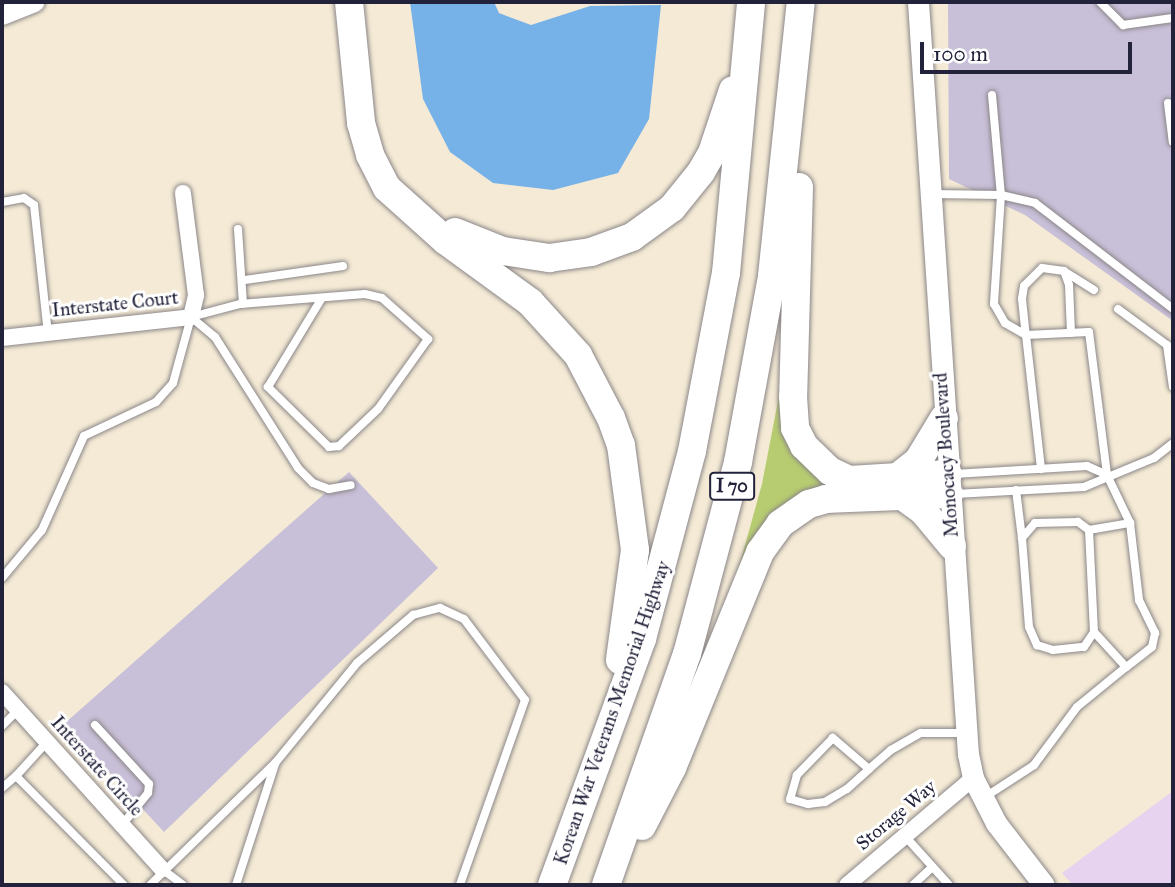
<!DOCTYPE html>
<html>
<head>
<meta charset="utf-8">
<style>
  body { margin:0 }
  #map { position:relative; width:1175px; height:887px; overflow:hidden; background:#f4ead5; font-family:"IM FELL Great Primer",serif }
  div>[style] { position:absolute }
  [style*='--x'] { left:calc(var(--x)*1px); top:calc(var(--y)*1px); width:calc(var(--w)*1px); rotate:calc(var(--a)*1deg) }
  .built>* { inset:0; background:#e7d2ef }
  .industrial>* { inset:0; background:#c8bfd8 }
  .green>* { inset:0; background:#b7cc70 }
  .water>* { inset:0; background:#76b2e8 }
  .roads { filter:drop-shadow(0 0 2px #8b8688) drop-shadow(0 0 2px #8b8688) }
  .service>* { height:8px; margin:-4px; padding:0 4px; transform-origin:4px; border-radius:4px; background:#fff }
  .minor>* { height:16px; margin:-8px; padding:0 8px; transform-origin:8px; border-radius:8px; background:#fff }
  .tertiary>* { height:19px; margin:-9.5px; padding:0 9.5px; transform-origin:9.5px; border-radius:9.5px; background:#fff }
  .secondary>* { height:21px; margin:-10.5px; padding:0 10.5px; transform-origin:10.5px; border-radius:10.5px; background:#fff }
  .motorway>* { height:28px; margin:-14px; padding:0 14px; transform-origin:14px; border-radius:14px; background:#fff }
  span { translate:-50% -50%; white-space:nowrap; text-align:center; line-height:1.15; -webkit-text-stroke:6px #fff; paint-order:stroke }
  .shield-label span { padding:2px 5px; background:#fff; border:2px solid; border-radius:5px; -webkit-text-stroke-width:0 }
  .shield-label { font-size:18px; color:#22223b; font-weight:700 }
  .street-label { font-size:19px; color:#22223b }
  .frame { position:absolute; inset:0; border:4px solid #22223b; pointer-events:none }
  .scale { position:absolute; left:920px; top:42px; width:212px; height:32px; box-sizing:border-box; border:4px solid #22223b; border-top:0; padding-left:9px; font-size:21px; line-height:24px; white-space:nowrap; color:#22223b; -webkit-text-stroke:5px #fff; paint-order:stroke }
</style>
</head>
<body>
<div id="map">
  <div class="built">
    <i style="clip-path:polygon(1173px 791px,1173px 885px,1073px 885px,1062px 873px)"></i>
  </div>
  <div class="industrial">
    <i style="clip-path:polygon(948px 2px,1173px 2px,1173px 321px,1025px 215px,949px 179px)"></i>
    <i style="clip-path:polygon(349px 472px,438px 568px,164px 832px,64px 724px)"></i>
  </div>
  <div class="green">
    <i style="clip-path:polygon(787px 354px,785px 398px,839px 487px,814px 494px,727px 610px,762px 484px)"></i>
  </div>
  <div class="water">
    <i style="clip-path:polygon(410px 2px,494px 2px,499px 13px,531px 25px,590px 6px,661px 5px,649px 119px,618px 173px,553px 190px,493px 183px,450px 152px,423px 99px)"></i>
  </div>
  <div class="roads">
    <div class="service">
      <i style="--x:1100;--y:2;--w:33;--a:45"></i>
      <i style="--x:1123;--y:25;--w:50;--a:-8"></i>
      <i style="--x:992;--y:95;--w:100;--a:84.9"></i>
      <i style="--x:1001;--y:195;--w:35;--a:13"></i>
      <i style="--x:1035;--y:203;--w:174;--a:37.5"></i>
      <i style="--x:1168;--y:103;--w:39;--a:83"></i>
      <i style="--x:931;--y:194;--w:70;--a:0.8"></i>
      <i style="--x:1001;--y:195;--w:109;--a:93.7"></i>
      <i style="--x:994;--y:304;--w:22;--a:60"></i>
      <i style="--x:1005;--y:323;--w:24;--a:30"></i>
      <i style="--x:1026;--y:335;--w:135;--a:83.6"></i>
      <i style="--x:2;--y:202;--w:22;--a:-10"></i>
      <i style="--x:24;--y:198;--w:12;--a:35"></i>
      <i style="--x:34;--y:205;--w:129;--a:83.8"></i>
      <i style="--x:238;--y:229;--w:75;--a:86.2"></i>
      <i style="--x:1064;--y:271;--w:15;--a:70"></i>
      <i style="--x:1069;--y:285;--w:48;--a:87.6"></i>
      <i style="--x:245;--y:280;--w:99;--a:-8.1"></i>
      <i style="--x:1094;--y:290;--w:36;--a:-148"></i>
      <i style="--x:1064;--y:271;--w:22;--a:-172"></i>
      <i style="--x:1042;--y:268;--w:25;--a:135"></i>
      <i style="--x:1024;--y:286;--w:13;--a:99"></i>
      <i style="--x:1022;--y:299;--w:36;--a:84"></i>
      <i style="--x:1026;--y:335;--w:63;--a:-2.7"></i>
      <i style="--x:1089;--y:332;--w:144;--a:82.8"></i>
      <i style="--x:1107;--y:475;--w:53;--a:64.4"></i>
      <i style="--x:1130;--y:523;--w:78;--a:83.3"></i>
      <i style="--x:1139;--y:600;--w:37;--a:64"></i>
      <i style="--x:1155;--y:633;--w:14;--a:102"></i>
      <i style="--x:1152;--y:647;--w:33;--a:142"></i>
      <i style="--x:1118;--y:309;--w:61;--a:36.3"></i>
      <i style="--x:1167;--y:345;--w:42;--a:81.9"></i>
      <i style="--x:191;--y:317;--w:51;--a:-14.9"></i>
      <i style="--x:240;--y:304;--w:125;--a:-4.6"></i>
      <i style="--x:365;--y:294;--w:17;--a:13"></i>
      <i style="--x:382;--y:298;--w:62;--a:41.7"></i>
      <i style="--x:428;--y:339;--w:86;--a:125.5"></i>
      <i style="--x:378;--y:409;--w:54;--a:136.5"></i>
      <i style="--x:339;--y:446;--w:10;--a:174"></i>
      <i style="--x:329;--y:447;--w:86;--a:-135.5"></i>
      <i style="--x:268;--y:387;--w:104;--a:-58.8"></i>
      <i style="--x:191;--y:317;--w:31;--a:40"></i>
      <i style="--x:215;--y:337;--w:155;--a:57.6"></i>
      <i style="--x:298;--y:468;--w:21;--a:45"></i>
      <i style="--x:313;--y:483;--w:17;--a:21"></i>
      <i style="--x:329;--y:489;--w:22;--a:-10"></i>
      <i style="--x:954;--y:474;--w:133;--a:-3.4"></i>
      <i style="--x:1087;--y:466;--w:22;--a:24"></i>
      <i style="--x:1016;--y:490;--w:48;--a:82.9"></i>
      <i style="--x:955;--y:494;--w:129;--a:-3.1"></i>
      <i style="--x:1084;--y:487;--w:76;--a:-22.5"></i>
      <i style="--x:1154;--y:458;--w:24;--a:-38"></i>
      <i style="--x:1089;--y:530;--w:42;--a:-9.7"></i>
      <i style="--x:2;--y:578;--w:62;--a:-50.2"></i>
      <i style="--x:42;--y:530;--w:103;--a:-65.9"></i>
      <i style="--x:84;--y:436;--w:80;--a:-25.3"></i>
      <i style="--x:156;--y:402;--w:25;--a:-48"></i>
      <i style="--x:173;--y:383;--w:68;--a:-74.7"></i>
      <i style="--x:95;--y:725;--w:80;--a:47.5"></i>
      <i style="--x:149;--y:784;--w:9;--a:96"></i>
      <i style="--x:148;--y:793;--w:41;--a:129.1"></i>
      <i style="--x:2;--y:726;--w:23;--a:-45"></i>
      <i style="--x:47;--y:742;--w:46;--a:132.4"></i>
      <i style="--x:16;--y:776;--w:153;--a:45.3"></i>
      <i style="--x:869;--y:769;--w:48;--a:-139.3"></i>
      <i style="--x:833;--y:738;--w:52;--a:134.2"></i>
      <i style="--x:797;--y:775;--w:25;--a:106"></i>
      <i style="--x:790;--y:799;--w:19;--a:16"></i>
      <i style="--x:808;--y:804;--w:17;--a:-7"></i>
      <i style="--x:825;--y:802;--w:26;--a:-31"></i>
      <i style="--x:847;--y:789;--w:30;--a:-42"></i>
      <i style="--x:869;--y:769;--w:29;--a:-41"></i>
      <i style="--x:891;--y:750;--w:34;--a:-30"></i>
      <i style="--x:921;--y:733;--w:44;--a:0"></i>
      <i style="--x:2;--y:788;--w:18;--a:-41"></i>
      <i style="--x:985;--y:797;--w:59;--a:-33.1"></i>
      <i style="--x:1034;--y:765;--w:72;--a:-53.4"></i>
      <i style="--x:1077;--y:707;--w:63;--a:-39.2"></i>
      <i style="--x:1126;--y:667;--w:47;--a:-132.4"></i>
      <i style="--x:1094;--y:632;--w:102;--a:-92.8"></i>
      <i style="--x:1089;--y:530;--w:14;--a:-144"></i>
      <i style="--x:1078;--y:522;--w:43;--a:178.7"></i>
      <i style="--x:1035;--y:523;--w:20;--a:131"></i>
      <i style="--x:1022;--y:538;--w:89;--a:85.5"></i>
      <i style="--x:1029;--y:627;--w:20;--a:66"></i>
      <i style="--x:1037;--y:645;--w:17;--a:17"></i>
      <i style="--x:1053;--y:650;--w:31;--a:-6"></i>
      <i style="--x:1084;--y:647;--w:18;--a:-56"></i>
      <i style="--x:904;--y:835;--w:67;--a:48"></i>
      <i style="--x:162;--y:869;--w:26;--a:37"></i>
      <i style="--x:150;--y:885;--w:176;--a:-44.3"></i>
      <i style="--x:276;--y:762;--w:128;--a:-50.7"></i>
      <i style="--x:357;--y:663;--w:74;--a:-40.6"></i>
      <i style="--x:413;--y:615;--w:28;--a:-15"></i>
      <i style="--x:440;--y:608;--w:26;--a:25"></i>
      <i style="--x:464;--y:619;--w:101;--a:53"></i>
      <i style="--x:525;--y:700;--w:196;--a:109.4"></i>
      <i style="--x:236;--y:885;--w:127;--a:-72.1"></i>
      <i style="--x:913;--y:885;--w:26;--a:-43"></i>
    </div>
    <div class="minor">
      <i style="--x:2;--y:338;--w:190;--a:-6.3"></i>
      <i style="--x:191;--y:317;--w:23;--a:-77"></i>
      <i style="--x:196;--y:295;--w:103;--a:-97.3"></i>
      <i style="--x:2;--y:692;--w:239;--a:47.9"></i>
      <i style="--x:847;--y:885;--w:165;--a:-40.3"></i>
    </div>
    <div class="tertiary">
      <i style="--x:2;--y:15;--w:35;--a:-22"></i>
    </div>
    <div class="secondary">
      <i style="--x:918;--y:2;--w:754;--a:86.2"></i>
      <i style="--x:968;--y:754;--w:25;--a:78"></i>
      <i style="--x:973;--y:778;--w:51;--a:62.9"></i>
      <i style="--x:996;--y:823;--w:78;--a:52.3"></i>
    </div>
    <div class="motorway">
      <i style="--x:349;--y:2;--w:122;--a:84.3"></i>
      <i style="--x:361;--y:123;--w:33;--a:74"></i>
      <i style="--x:370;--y:155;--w:37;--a:63"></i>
      <i style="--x:387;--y:188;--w:79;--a:41.9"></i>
      <i style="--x:446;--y:241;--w:104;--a:36"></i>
      <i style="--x:530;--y:302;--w:72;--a:47.8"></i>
      <i style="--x:578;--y:355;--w:71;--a:62.4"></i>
      <i style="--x:611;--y:418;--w:29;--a:70"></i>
      <i style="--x:621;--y:445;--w:106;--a:82.4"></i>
      <i style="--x:635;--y:550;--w:111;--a:97.8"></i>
      <i style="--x:799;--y:187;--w:210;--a:91.6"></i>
      <i style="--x:793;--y:397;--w:31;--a:86"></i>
      <i style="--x:795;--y:428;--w:20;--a:63"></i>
      <i style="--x:804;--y:446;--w:36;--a:44"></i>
      <i style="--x:830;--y:471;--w:21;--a:25"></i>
      <i style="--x:849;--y:480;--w:99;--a:-3.5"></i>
      <i style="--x:455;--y:232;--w:52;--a:21.6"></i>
      <i style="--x:503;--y:251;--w:47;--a:8.7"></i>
      <i style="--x:549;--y:258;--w:42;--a:-8.1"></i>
      <i style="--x:591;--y:252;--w:44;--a:-20.1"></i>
      <i style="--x:632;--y:237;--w:49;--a:-35.9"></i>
      <i style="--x:672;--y:208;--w:46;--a:-51.1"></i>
      <i style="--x:701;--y:172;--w:22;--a:-60"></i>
      <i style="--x:712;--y:153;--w:66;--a:-71.6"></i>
      <i style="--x:895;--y:479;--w:29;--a:-38"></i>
      <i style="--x:918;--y:461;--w:50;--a:-58.8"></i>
      <i style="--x:901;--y:495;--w:29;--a:36"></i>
      <i style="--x:924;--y:512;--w:44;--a:50.5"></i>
      <i style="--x:642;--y:826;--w:65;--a:-62.7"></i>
      <i style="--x:672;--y:768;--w:233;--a:-67.8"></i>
      <i style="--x:760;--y:552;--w:34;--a:-54"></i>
      <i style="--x:780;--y:524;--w:35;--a:-35"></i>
      <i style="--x:809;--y:504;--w:18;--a:-16"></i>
      <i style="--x:826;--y:499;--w:123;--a:-2.3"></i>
      <i style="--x:552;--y:885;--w:262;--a:-69.9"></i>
      <i style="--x:642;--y:639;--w:195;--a:-75.1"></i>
      <i style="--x:692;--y:451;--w:181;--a:-79.2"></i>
      <i style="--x:726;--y:273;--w:272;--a:-84.7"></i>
      <i style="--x:606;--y:885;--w:245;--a:-70.7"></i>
      <i style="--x:687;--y:654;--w:199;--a:-75.1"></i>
      <i style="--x:738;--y:462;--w:189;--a:-79.6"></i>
      <i style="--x:772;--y:276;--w:276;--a:-84"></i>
    </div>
  </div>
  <div class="shield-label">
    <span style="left:732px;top:486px">I 70</span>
  </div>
  <div class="street-label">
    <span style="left:115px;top:304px;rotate:-6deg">Interstate Court</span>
    <span style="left:946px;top:455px;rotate:-94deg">Monocacy Boulevard</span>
    <span style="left:612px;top:713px;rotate:-71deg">Korean War Veterans Memorial Highway</span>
    <span style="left:97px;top:766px;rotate:48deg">Interstate Circle</span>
    <span style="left:896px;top:815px;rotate:-40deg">Storage Way</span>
  </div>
  <div class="frame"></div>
  <div class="scale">100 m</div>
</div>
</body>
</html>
